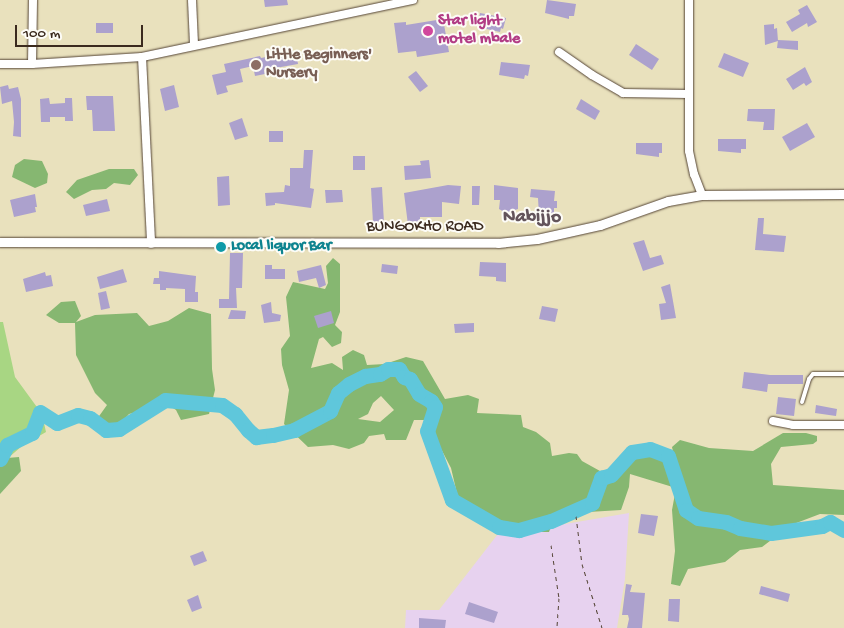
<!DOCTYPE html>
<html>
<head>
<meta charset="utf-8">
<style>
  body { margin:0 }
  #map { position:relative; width:844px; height:628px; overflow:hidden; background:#e9e1bd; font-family:"Gochi Hand",sans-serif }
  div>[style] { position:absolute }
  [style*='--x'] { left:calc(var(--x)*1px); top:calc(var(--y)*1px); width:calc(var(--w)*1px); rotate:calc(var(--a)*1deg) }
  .built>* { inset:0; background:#e7d2ef }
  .green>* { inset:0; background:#a8d683 }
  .forest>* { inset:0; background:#86b771 }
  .river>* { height:15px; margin:-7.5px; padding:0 7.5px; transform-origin:7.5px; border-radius:7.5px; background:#5fc7db }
  .building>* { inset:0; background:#aca1cd }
  .path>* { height:1px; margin-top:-0.5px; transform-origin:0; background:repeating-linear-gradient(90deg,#554536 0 4px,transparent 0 8px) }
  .roads { filter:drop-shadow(0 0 1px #554536) drop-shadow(0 0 1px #554536) }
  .service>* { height:4px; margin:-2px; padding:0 2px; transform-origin:2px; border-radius:2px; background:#fff }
  .minor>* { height:8px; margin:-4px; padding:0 4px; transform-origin:4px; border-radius:4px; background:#fff }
  .tertiary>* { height:9px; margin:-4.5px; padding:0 4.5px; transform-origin:4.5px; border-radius:4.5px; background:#fff }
  .dots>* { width:14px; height:14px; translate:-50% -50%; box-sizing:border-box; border:2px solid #fdfcf7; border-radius:50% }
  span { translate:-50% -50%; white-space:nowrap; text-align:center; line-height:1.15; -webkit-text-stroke:4px #fdfcf7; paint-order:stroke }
  .hotel-label { font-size:16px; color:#b23c85; font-weight:700 }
  .left { translate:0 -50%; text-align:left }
  .education-label { font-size:16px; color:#785e54; font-weight:700 }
  .street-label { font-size:16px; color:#3b2a1e }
  .culture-label { font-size:16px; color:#0d838f; font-weight:700 }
  .quarter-label { font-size:19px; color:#63545b; font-weight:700 }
  .scale { position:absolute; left:15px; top:25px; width:128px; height:22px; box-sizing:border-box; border:2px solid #3b2a1e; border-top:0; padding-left:6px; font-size:15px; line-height:18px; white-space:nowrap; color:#3b2a1e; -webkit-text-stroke:4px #fdfcf7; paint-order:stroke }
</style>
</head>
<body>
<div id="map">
  <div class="built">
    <i style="clip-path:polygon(629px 513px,625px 579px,617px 628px,405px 628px,406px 610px,439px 610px,501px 530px,509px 532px,542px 528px)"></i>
  </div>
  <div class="green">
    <i style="clip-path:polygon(0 322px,3px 322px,15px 377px,42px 414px,46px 432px,22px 446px,0 465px)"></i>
  </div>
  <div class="forest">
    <i style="clip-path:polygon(24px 159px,42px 161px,48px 174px,47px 183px,35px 188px,12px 177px,15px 165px)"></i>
    <i style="clip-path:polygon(109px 169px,134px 169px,138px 175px,130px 185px,114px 183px,106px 189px,92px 190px,74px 199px,66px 192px,77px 180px)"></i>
    <i style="clip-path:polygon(evenodd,333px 258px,340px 264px,340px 312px,335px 325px,342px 332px,341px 343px,332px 347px,323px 337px,319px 339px,311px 368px,332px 363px,343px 370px,342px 357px,353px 350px,364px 355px,367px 365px,385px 364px,406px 357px,423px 361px,445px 399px,468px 395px,479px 399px,477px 413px,521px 415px,523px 427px,536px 432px,550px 443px,552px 456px,569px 453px,577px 454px,582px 461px,600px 471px,611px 470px,631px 449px,645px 446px,662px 449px,666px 460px,678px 475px,672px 447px,680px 440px,709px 448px,753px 451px,783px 433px,806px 433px,817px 436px,817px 441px,813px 444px,781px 447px,771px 464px,773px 485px,844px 490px,844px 515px,820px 514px,791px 525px,762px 547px,740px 550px,725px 562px,688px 569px,680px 586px,671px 584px,675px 551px,672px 510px,676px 488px,630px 474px,629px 487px,621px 510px,556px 514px,549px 532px,509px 532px,476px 520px,459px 502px,451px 468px,426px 420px,414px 420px,406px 440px,386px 440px,384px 434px,369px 436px,364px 443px,349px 449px,333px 445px,308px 447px,284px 424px,289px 390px,282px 365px,281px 349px,290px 336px,286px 297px,293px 282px,325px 289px,328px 283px,326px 266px,333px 258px,381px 396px,394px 410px,380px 422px,358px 419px,368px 414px,373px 403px,381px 396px)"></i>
    <i style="clip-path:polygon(75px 301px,81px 316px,76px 322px,95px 315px,137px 313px,149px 326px,168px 321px,189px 308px,211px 314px,212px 369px,215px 390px,209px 414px,181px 420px,176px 410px,167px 404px,129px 414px,110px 435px,92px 426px,107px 405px,95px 393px,76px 355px,75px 323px,59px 323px,46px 315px,61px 302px)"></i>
    <i style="clip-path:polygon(19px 457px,21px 471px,0 494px,0 465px,7px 458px)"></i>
  </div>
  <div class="river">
    <i style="--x:0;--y:459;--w:16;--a:-63"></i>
    <i style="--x:7;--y:445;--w:28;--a:-26"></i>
    <i style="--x:32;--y:433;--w:22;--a:-69"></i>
    <i style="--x:40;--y:412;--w:20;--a:33"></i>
    <i style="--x:57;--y:423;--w:22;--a:-21"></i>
    <i style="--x:78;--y:415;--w:12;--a:14"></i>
    <i style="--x:90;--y:418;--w:20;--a:37"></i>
    <i style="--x:106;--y:430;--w:13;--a:-4"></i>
    <i style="--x:119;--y:429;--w:54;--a:-32.2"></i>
    <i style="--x:165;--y:400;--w:57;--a:5"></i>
    <i style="--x:222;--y:405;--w:16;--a:35"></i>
    <i style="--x:235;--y:414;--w:21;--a:51"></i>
    <i style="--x:248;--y:430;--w:11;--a:41"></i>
    <i style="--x:256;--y:437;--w:17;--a:-7"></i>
    <i style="--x:273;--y:435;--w:22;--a:-13"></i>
    <i style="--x:294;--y:430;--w:41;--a:-27.8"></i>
    <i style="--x:330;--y:411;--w:20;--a:-66"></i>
    <i style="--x:338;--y:393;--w:14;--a:-39"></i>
    <i style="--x:349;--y:384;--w:18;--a:-27"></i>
    <i style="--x:365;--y:376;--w:15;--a:-8"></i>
    <i style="--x:380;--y:374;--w:9;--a:-32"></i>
    <i style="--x:388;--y:369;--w:11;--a:0"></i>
    <i style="--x:399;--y:369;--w:9;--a:58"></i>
    <i style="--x:404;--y:377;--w:6;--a:18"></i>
    <i style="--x:410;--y:379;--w:17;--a:59"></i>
    <i style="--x:419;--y:394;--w:14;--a:30"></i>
    <i style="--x:431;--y:401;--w:7;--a:56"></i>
    <i style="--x:435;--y:407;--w:25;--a:108"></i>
    <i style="--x:427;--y:431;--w:73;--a:70.1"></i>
    <i style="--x:452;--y:500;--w:54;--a:29.9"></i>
    <i style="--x:499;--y:527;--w:20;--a:9"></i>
    <i style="--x:519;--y:530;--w:33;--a:-16"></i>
    <i style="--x:551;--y:521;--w:45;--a:-23.7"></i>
    <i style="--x:592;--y:503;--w:27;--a:-70"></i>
    <i style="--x:601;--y:478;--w:10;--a:-17"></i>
    <i style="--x:611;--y:475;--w:31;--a:-48"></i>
    <i style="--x:632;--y:452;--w:18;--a:-9"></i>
    <i style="--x:650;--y:449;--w:19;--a:21"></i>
    <i style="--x:668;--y:456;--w:57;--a:71.6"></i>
    <i style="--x:686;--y:510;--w:14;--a:34"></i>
    <i style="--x:698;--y:518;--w:28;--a:8"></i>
    <i style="--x:726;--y:522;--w:15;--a:23"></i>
    <i style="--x:740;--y:528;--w:31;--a:9"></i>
    <i style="--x:771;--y:533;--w:51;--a:-7.8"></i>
    <i style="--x:822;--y:526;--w:9;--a:-27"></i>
    <i style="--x:830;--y:522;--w:16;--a:30"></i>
  </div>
  <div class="building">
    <i style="clip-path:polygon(264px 0,287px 0,288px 5px,265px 7px)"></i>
    <i style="clip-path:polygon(547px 0,576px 4px,574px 16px,569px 16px,569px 19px,545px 13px)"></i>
    <i style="clip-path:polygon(807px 5px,817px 22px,808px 27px,807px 23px,792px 32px,786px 22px,800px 14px,798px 10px)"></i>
    <i style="clip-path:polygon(480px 13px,506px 18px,503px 29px,501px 28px,500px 32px,478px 27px)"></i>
    <i style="clip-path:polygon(443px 19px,449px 52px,417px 57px,416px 51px,398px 53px,394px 23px,406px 22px,406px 25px)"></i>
    <i style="clip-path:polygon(96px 23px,113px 23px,113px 33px,96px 33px)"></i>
    <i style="clip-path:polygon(774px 24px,774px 29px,777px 28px,778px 41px,765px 45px,764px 25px)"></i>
    <i style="clip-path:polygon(778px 40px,798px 41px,798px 50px,777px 48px)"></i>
    <i style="clip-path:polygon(636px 44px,659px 59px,652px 70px,629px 55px)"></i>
    <i style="clip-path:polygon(292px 49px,293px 54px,296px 53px,298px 64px,264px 70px,265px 74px,255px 76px,253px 66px,240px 69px,243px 82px,226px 86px,228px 92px,217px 95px,212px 75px,226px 72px,224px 64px,260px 56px,261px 58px,282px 54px,282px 51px)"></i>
    <i style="clip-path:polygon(724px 53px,749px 63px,743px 77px,718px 67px)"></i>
    <i style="clip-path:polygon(501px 62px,530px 65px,528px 76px,525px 75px,524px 79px,499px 75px)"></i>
    <i style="clip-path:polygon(805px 67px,812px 82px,806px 86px,804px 83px,793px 90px,786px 79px)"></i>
    <i style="clip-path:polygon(416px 71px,428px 86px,420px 92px,408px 77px)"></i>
    <i style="clip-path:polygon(8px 85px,9px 89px,18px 87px,21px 99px,21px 137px,13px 136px,14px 122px,12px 101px,2px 104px,0 87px)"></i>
    <i style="clip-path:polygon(174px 85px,179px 107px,165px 111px,160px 89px)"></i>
    <i style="clip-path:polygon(86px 96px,113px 96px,115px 131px,93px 131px,92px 110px,87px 110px)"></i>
    <i style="clip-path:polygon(49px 98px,50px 104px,65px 103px,65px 98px,72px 98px,73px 121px,65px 121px,65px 117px,50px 117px,50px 122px,41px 122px,40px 99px)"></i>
    <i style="clip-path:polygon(581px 99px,600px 111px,595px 120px,576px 109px)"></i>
    <i style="clip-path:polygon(748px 109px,775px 109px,774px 130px,763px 130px,764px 122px,747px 121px)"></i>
    <i style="clip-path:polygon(242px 118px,248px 136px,235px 140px,229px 123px)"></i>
    <i style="clip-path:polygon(807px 123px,815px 137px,790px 151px,782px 137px)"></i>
    <i style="clip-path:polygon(269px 131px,283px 131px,283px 142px,269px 142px)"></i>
    <i style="clip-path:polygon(718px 139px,746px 139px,746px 149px,741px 149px,741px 153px,718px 151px)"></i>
    <i style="clip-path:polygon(636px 143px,662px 143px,662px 153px,659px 153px,659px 157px,636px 154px)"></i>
    <i style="clip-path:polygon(304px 150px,313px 150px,310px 188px,314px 189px,311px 208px,275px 203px,275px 205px,266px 206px,265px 193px,284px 192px,285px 185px,290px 186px,290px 168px,303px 168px)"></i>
    <i style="clip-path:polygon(353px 156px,365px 156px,365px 170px,353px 170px)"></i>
    <i style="clip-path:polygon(429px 160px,431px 178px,405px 180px,404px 166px,421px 165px,420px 161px)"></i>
    <i style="clip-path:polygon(229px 176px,230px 205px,218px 206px,217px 177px)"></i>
    <i style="clip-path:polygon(448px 185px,461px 186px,459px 204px,442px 202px,442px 217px,420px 217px,420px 224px,408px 225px,404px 193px)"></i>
    <i style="clip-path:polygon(494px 185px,518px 188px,518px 209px,506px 213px,499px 209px,500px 200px,494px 200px)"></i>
    <i style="clip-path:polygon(472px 186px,480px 186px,479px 205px,472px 205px)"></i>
    <i style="clip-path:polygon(382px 187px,384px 223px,373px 223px,371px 188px)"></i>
    <i style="clip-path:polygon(531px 189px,555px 191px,554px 201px,557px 201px,557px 208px,554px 208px,554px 213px,539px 216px,538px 198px,530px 197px)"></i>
    <i style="clip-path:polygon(325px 190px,342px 190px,343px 202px,326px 203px)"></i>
    <i style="clip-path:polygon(35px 194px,37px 207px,35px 207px,36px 212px,14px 217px,10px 200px)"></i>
    <i style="clip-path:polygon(107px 199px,110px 211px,86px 216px,83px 205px)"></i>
    <i style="clip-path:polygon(758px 218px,764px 218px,763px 234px,786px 236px,784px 252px,755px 250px)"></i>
    <i style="clip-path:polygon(644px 240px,650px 258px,661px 255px,664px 264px,643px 271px,633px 243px)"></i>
    <i style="clip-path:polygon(230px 253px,243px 253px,242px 288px,236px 288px,237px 308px,219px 308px,219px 299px,229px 299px)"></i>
    <i style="clip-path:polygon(480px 262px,506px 263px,506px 282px,496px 281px,496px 277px,479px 276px)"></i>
    <i style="clip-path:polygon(382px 264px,398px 266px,397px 274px,381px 272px)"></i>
    <i style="clip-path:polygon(265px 265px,272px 265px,272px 269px,285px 269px,285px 279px,265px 279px)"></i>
    <i style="clip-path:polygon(321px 265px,326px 285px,319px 288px,316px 278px,299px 282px,297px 271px)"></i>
    <i style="clip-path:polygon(123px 269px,127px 282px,100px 289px,97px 277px)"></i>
    <i style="clip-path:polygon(159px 271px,196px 276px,195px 292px,198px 292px,198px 302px,185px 302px,185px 289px,166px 288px,166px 290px,160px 290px,160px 284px,153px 284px,154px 278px,159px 278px)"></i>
    <i style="clip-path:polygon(45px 272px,46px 276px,51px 275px,53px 286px,26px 292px,23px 279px)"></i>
    <i style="clip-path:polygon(670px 284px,676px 318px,661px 320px,659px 304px,666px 303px,661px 287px)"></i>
    <i style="clip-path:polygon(106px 291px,110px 308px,101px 310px,98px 293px)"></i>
    <i style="clip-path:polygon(271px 302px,272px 313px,281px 315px,280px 321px,264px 323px,261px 305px)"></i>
    <i style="clip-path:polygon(542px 306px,558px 309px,555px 322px,539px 319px)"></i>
    <i style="clip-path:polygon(231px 310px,246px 311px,245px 319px,228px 319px)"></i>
    <i style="clip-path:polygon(331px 311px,334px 323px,318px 328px,314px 316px)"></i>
    <i style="clip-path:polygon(474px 323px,474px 332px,455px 333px,454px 324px)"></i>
    <i style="clip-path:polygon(744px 372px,770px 375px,803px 375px,803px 384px,768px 384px,767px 392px,742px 388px)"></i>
    <i style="clip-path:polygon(778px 397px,796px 399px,794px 416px,776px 414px)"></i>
    <i style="clip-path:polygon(816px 405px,837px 409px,836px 416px,815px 413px)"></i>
    <i style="clip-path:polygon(641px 514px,658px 516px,654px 536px,638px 533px)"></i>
    <i style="clip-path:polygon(203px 551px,207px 561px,194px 566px,190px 556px)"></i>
    <i style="clip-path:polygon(626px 584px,632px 585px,630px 592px,645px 593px,642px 628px,627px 628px,629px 619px,628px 615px,622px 615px)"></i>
    <i style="clip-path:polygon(761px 586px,790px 594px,788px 602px,759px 594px)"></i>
    <i style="clip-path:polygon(198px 595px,202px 608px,192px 612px,187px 600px)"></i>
    <i style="clip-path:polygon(669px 599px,680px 599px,679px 622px,668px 621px)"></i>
    <i style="clip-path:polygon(469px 602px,498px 612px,494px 623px,465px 614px)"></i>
    <i style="clip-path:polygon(419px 618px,446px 620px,445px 628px,419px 628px)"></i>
  </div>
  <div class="path">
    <i style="--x:576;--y:516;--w:48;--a:82.9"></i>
    <i style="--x:582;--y:564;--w:67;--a:72.6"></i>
    <i style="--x:551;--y:545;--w:54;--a:81.4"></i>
    <i style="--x:559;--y:598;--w:30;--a:94"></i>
  </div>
  <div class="roads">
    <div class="service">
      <i style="--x:802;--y:402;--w:24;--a:-73"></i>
      <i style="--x:809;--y:379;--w:6;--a:-51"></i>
      <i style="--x:813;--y:374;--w:31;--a:0"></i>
    </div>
    <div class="minor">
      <i style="--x:192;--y:0;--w:44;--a:87.4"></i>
      <i style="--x:689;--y:0;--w:151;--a:90"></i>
      <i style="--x:689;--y:151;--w:24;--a:78"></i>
      <i style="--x:694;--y:174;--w:22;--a:69"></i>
      <i style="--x:559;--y:52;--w:40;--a:34.9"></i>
      <i style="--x:592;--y:75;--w:36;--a:30"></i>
      <i style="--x:623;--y:93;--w:65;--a:0.9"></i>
      <i style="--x:142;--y:57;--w:187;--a:87.2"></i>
      <i style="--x:0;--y:64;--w:32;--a:0"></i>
      <i style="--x:32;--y:64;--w:110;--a:-3.6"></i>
      <i style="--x:142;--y:57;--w:277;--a:-11.9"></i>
      <i style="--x:32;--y:64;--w:64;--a:-89.1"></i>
      <i style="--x:773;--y:421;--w:20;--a:11"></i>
      <i style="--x:793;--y:425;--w:51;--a:0"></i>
    </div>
    <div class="tertiary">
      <i style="--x:0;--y:242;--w:498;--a:0.1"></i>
      <i style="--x:498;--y:243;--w:39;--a:-6"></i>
      <i style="--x:537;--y:239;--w:65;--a:-12.5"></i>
      <i style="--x:600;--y:225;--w:72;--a:-19.4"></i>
      <i style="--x:668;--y:201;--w:35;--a:-10"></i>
      <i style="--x:702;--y:195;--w:142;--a:-0.4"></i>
    </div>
  </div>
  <div class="dots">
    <i style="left:428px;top:31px;background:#d1479c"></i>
    <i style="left:256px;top:65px;background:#8d6e63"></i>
    <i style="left:221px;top:247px;background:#0f9aa8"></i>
  </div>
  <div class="hotel-label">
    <span class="left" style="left:438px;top:31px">Star light<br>motel mbale</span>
  </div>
  <div class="education-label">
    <span class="left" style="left:266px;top:65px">Little Beginners'<br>Nursery</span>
  </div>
  <div class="street-label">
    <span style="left:425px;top:228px">BUNGOKHO ROAD</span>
  </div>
  <div class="culture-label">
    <span class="left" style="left:231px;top:247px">Local liquor Bar</span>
  </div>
  <div class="quarter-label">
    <span style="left:532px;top:218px">Nabijjo</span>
  </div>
  <div class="scale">100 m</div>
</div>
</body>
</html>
